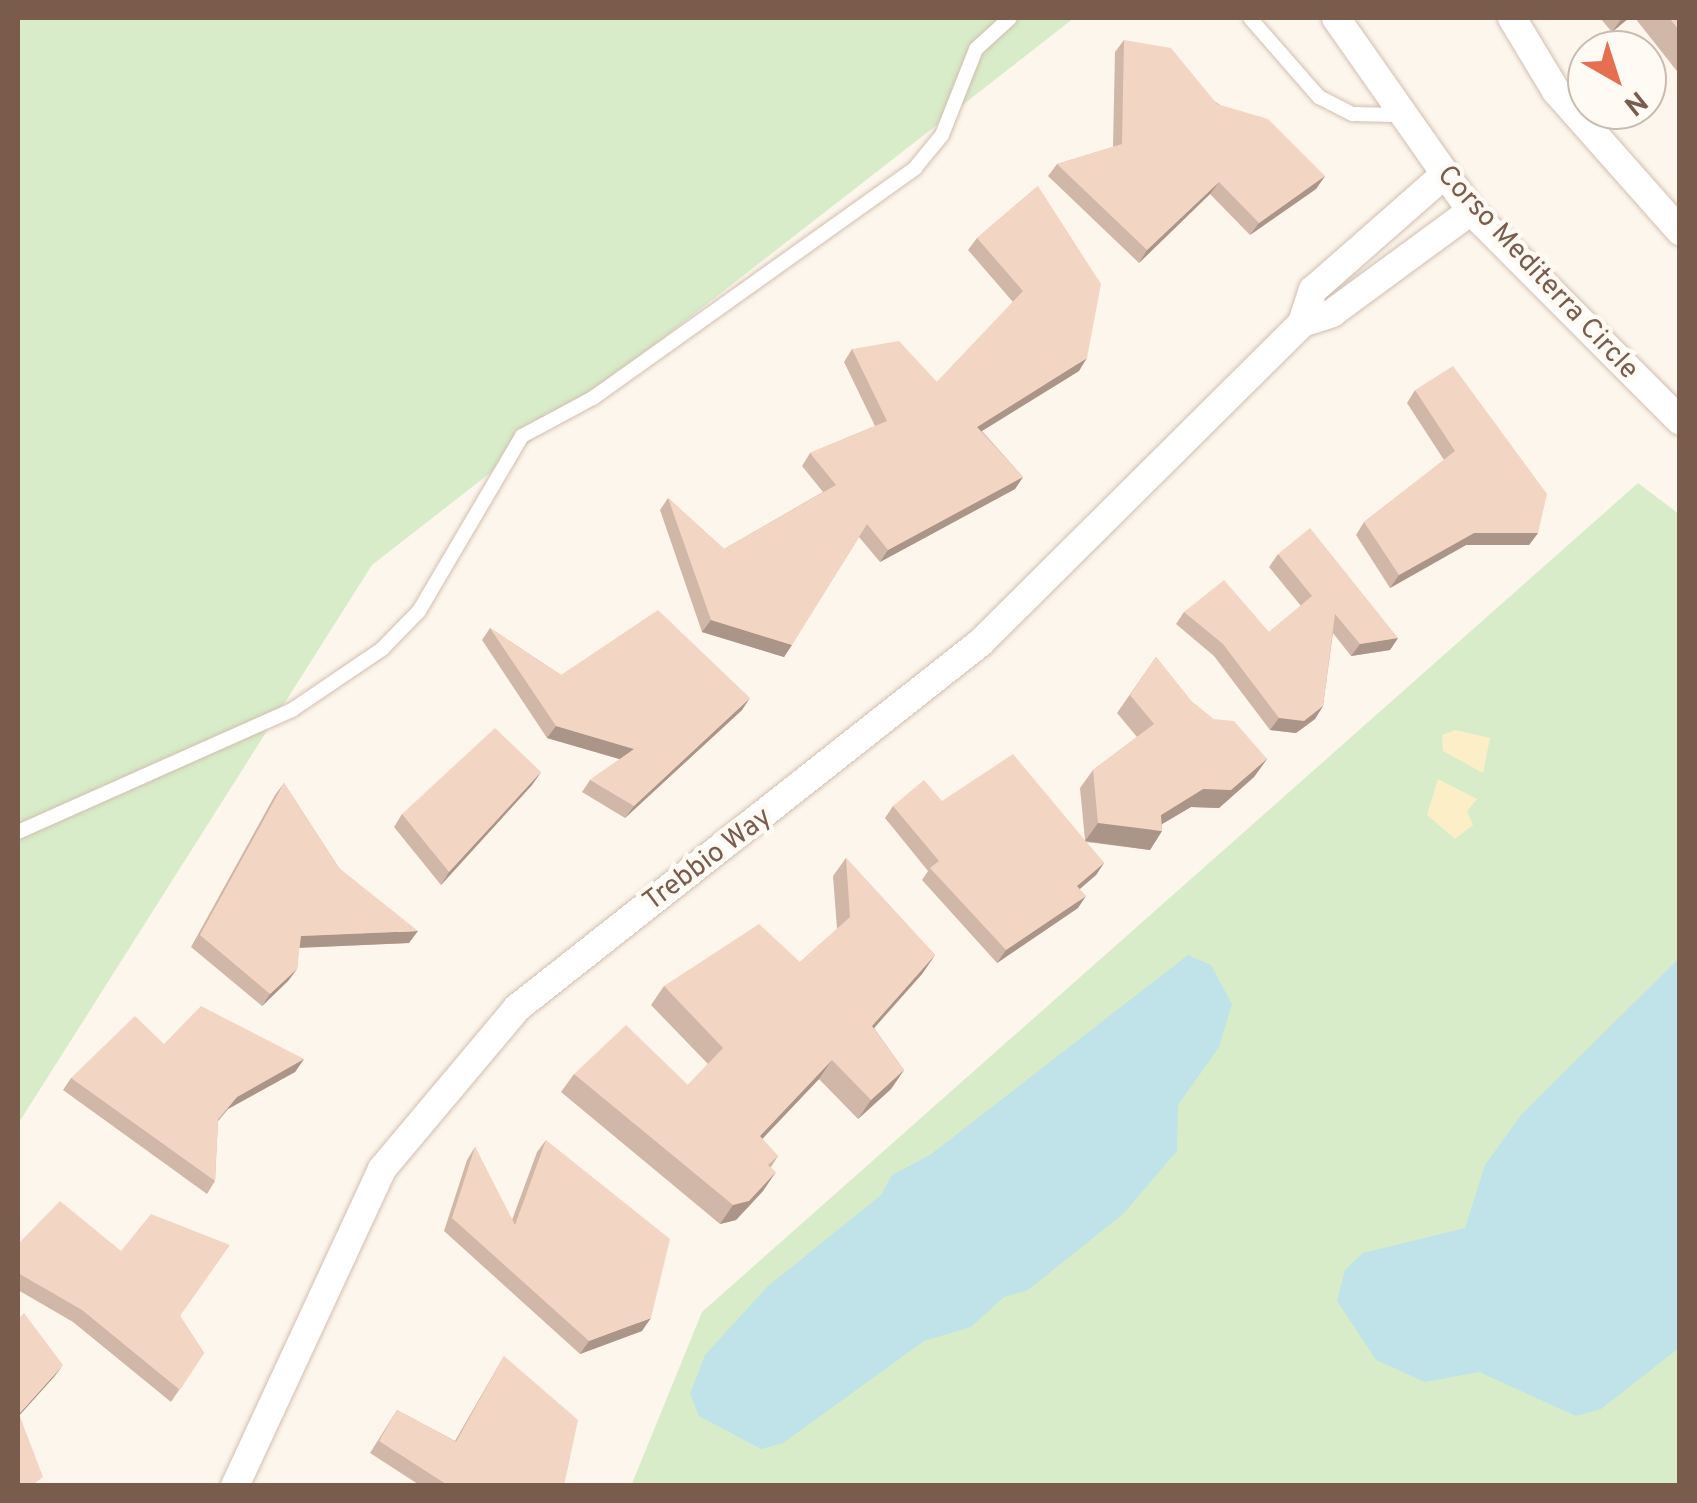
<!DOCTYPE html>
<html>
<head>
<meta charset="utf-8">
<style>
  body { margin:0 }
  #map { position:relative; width:1697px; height:1503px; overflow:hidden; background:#fdf6ec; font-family:Overpass,sans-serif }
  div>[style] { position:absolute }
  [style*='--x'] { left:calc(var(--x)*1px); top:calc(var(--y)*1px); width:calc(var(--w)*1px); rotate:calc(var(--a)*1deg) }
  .green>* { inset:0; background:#d8ecc9 }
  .sand>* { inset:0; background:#fcefc7 }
  .water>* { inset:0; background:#bfe3e8 }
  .roads { filter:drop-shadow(0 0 2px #d1beb0) drop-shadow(0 0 2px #d1beb0) }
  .lane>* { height:14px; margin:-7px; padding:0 7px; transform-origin:7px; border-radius:7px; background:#fff }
  .street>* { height:28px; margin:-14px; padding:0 14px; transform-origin:14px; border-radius:14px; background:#fff }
  .wall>* { inset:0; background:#d1b7a8 }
  .shaded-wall>* { inset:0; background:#aa9588 }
  .building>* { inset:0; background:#f3d5c3 }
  span { translate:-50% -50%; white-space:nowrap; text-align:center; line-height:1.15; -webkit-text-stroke:9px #fffaf3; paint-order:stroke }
  .street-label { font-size:28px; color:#7a5c4d }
  .frame { position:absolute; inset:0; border:20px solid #7a5c4d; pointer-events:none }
  .north { position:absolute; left:1567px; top:30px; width:100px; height:100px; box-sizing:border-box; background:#fffaf3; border:2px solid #cabbb1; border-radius:50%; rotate:141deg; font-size:28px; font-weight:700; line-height:40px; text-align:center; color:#7a5c4d }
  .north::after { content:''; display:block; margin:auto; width:35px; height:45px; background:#e76f51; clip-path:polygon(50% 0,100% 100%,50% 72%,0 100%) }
</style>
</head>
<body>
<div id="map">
  <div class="green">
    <i style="clip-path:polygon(18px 18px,1074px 18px,372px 565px,18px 1124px)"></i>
    <i style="clip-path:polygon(1638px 483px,1679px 514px,1679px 1485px,631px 1486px,702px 1312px)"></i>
  </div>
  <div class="sand">
    <i style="clip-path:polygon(1455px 730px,1490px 738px,1483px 773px,1443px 751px,1442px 735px)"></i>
    <i style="clip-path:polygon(1438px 779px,1477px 799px,1467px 811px,1473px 825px,1455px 839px,1427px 815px)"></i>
  </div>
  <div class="water">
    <i style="clip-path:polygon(1188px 955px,1211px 965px,1232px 1004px,1219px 1047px,1178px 1105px,1177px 1151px,1123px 1214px,1028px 1290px,1004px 1297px,971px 1327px,924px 1341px,783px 1443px,761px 1449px,699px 1416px,690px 1394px,705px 1355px,767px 1287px,881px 1195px,892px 1175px,930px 1155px)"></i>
    <i style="clip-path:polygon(1679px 958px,1679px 1348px,1601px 1409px,1576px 1416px,1479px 1372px,1425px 1382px,1376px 1360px,1337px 1301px,1345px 1270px,1363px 1253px,1465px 1228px,1485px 1165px,1521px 1115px)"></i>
  </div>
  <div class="roads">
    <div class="lane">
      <i style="--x:1250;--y:18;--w:105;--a:48.9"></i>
      <i style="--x:1319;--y:97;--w:38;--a:27"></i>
      <i style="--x:1353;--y:114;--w:43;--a:1.3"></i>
      <i style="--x:18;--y:832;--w:300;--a:-24"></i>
      <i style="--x:292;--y:710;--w:109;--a:-34.1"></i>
      <i style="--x:382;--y:649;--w:53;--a:-45.8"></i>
      <i style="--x:419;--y:611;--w:203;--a:-59.5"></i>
      <i style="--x:522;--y:436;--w:81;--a:-28.2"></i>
      <i style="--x:593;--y:398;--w:396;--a:-35.5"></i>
      <i style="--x:915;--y:168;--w:43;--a:-50.7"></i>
      <i style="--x:942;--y:135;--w:92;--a:-68.4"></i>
      <i style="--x:976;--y:49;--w:46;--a:-42.4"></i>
    </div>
    <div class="street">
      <i style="--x:1336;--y:18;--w:236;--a:55"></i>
      <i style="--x:1471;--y:211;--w:296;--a:45.1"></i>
      <i style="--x:1512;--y:18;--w:85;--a:58.9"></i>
      <i style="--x:1556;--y:91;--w:187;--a:48.5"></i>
      <i style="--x:1302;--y:323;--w:35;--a:-72"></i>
      <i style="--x:1313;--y:290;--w:174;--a:-41.3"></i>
      <i style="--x:235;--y:1486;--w:349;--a:-65.1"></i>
      <i style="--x:382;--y:1169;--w:210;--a:-50"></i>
      <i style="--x:517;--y:1008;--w:590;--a:-38.25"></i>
      <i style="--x:980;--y:643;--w:454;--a:-44.8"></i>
      <i style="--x:1302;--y:323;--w:32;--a:-18"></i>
      <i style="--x:1332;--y:313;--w:172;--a:-36.3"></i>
    </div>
  </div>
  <div class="wall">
    <i style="clip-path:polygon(1600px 18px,1629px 18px,1612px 32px)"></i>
    <i style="clip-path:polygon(1635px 18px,1680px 18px,1680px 75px)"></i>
    <i style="clip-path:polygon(1124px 40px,1325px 176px,1316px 189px,1250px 235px,1210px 194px,1139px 263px,1048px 176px,1057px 164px,1113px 147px,1115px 52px)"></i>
    <i style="clip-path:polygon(1038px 186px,1079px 371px,982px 431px,1023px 477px,1015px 489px,880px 562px,859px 537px,784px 657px,702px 632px,660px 510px,668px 498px,724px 549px,823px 492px,802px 466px,810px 453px,875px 426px,844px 362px,852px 349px,937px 382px,1013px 302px,968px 250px,977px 238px)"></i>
    <i style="clip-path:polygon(1415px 390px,1538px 533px,1529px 545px,1466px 545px,1390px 588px,1356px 535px,1364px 522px,1444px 460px,1407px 403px)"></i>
    <i style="clip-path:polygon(1278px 554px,1398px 638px,1390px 650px,1351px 656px,1333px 633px,1323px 706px,1315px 719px,1296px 733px,1270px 730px,1214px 656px,1176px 624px,1184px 612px,1269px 632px,1301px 606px,1269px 567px)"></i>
    <i style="clip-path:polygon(490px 628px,561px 675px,742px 710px,625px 818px,582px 792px,590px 780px,620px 759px,547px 738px,482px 640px)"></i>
    <i style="clip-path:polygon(1156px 657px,1191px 701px,1213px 719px,1267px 759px,1254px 777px,1219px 808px,1191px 807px,1162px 824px,1162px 831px,1150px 850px,1086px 842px,1104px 863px,1096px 875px,1080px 889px,1078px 908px,997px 963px,922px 880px,928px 871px,885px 818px,893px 806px,942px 801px,1085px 840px,1080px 788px,1093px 770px,1137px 737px,1117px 713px)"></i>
    <i style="clip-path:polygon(541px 772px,532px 785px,441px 885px,394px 827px,402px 814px)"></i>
    <i style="clip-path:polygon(284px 783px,339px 868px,409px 943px,299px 948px,297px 969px,288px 981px,262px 1006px,191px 947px,275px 795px)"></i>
    <i style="clip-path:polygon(846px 858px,935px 955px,922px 974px,874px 1028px,904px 1070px,891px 1089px,858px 1119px,819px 1079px,762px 1139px,778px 1156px,771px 1167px,763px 1191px,736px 1220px,720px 1224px,561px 1092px,574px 1074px,688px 1085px,708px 1064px,651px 1005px,664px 986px,800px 962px,837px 929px,833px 876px)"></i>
    <i style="clip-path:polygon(164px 1044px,304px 1059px,295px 1072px,228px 1109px,218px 1121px,215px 1181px,207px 1194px,63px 1090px,71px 1078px)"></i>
    <i style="clip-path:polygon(546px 1140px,642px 1331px,580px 1354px,444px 1231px,467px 1160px,475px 1147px,512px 1220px,537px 1152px)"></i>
    <i style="clip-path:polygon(18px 1244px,180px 1316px,204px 1353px,171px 1402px,73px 1322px,18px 1290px)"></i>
    <i style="clip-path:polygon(504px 1356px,564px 1486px,421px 1486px,370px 1453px,397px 1410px,455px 1441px)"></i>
  </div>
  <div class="shaded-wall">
    <i style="clip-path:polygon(1622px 18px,1629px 18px,1612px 32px)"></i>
    <i style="clip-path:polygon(1325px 176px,1316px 189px,1250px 235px,1259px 223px)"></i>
    <i style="clip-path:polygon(1219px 182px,1210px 194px,1139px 263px,1147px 250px)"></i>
    <i style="clip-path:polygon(1087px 358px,1079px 371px,969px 439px,977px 427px)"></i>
    <i style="clip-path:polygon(1023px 477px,1015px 489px,880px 562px,888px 550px)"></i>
    <i style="clip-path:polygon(1474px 533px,1538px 533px,1529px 545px,1466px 545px,1390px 588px,1399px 575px)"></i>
    <i style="clip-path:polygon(711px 620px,792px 645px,784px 657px,702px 632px)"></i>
    <i style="clip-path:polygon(1398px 638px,1390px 650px,1351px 656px,1360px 644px)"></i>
    <i style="clip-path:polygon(750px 698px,742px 710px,625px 818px,634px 806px)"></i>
    <i style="clip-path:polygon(1323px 706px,1315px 719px,1296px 733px,1270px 730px,1279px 718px)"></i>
    <i style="clip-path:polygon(556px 726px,634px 749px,626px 761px,547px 738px)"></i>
    <i style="clip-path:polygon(1267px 759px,1254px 777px,1219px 808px,1191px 807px,1152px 830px,1162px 831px,1150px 850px,1085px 841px,1098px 823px,1161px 815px,1203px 789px)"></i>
    <i style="clip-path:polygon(541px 772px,532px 785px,441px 885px,449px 872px)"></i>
    <i style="clip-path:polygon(1104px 863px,1096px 875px,1069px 898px,1077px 886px)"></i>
    <i style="clip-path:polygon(1086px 896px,1078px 908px,997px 963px,1006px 950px)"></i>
    <i style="clip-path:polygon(418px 931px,409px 943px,292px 948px,301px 936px)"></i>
    <i style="clip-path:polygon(935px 955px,922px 974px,859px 1045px,872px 1026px)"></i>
    <i style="clip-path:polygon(297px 969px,288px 981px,262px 1006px,270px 994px)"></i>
    <i style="clip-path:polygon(304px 1059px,295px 1072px,228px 1109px,210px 1131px,237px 1097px)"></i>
    <i style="clip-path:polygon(832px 1060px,819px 1079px,747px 1155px,760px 1136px)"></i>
    <i style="clip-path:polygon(904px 1070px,891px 1089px,858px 1119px,871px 1100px)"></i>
    <i style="clip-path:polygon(776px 1172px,763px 1191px,736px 1220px,720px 1224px,733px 1205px)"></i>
    <i style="clip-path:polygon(651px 1318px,642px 1331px,580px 1354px,589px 1341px)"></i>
    <i style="clip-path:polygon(63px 1365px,54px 1377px,18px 1417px,18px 1415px)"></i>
  </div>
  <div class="building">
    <i style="clip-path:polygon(1669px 18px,1680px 18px,1680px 31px)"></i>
    <i style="clip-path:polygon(1124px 40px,1171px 48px,1217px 104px,1268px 119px,1325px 176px,1259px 223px,1219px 182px,1147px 250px,1057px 164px,1122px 144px)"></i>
    <i style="clip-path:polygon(1038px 186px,1101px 284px,1087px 358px,977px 427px,1023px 477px,888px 550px,867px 524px,792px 645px,711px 620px,668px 498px,724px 549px,836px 485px,810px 453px,887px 421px,852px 349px,899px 341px,937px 382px,1023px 291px,977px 238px)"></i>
    <i style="clip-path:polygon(1453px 366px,1547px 494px,1538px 533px,1474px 533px,1399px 575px,1364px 522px,1455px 451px,1415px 390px)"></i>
    <i style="clip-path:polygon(1310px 528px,1398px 638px,1360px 644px,1335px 614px,1323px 706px,1304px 721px,1279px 718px,1223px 644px,1184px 612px,1224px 580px,1269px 632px,1312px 596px,1278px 554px)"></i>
    <i style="clip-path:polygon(658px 610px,750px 698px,634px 806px,590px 780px,634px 749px,556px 726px,490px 628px,561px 675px)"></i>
    <i style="clip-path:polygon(1156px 657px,1191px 701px,1213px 719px,1234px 721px,1267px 759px,1231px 790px,1203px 789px,1161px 815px,1162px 831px,1098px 823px,1093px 770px,1154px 724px,1130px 695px)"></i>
    <i style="clip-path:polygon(495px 728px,541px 772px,449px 872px,402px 814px)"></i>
    <i style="clip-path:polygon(1013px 754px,1104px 863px,1077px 886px,1086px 896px,1006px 950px,930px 868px,939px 861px,893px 806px,924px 780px,942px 801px)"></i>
    <i style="clip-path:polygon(284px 783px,339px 868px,418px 931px,301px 936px,297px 969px,270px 994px,200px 935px)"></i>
    <i style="clip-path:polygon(846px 858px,935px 955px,872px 1026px,904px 1070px,871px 1100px,832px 1060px,760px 1136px,778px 1156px,768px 1165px,776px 1172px,749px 1201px,733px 1205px,574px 1074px,626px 1025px,688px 1085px,723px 1048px,664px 986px,759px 924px,800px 962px,850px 917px)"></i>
    <i style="clip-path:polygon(201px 1006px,304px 1059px,237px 1097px,218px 1119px,215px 1181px,71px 1078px,135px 1016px,164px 1044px)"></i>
    <i style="clip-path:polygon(546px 1140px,670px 1239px,651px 1318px,589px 1341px,452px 1218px,475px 1147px,515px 1225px)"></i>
    <i style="clip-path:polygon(60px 1201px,121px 1251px,151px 1214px,230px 1245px,180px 1316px,204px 1353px,180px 1390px,82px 1310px,18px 1273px,18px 1244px)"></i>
    <i style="clip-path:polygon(24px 1313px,63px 1365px,19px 1414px,43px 1477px,31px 1486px,18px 1486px,18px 1319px)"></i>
    <i style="clip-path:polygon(504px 1356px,578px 1420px,564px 1486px,449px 1486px,379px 1441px,397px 1410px,456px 1442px)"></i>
  </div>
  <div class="street-label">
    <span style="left:1537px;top:273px;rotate:47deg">Corso Mediterra Circle</span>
    <span style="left:708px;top:860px;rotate:-37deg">Trebbio Way</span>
  </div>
  <div class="frame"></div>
  <div class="north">N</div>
</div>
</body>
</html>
